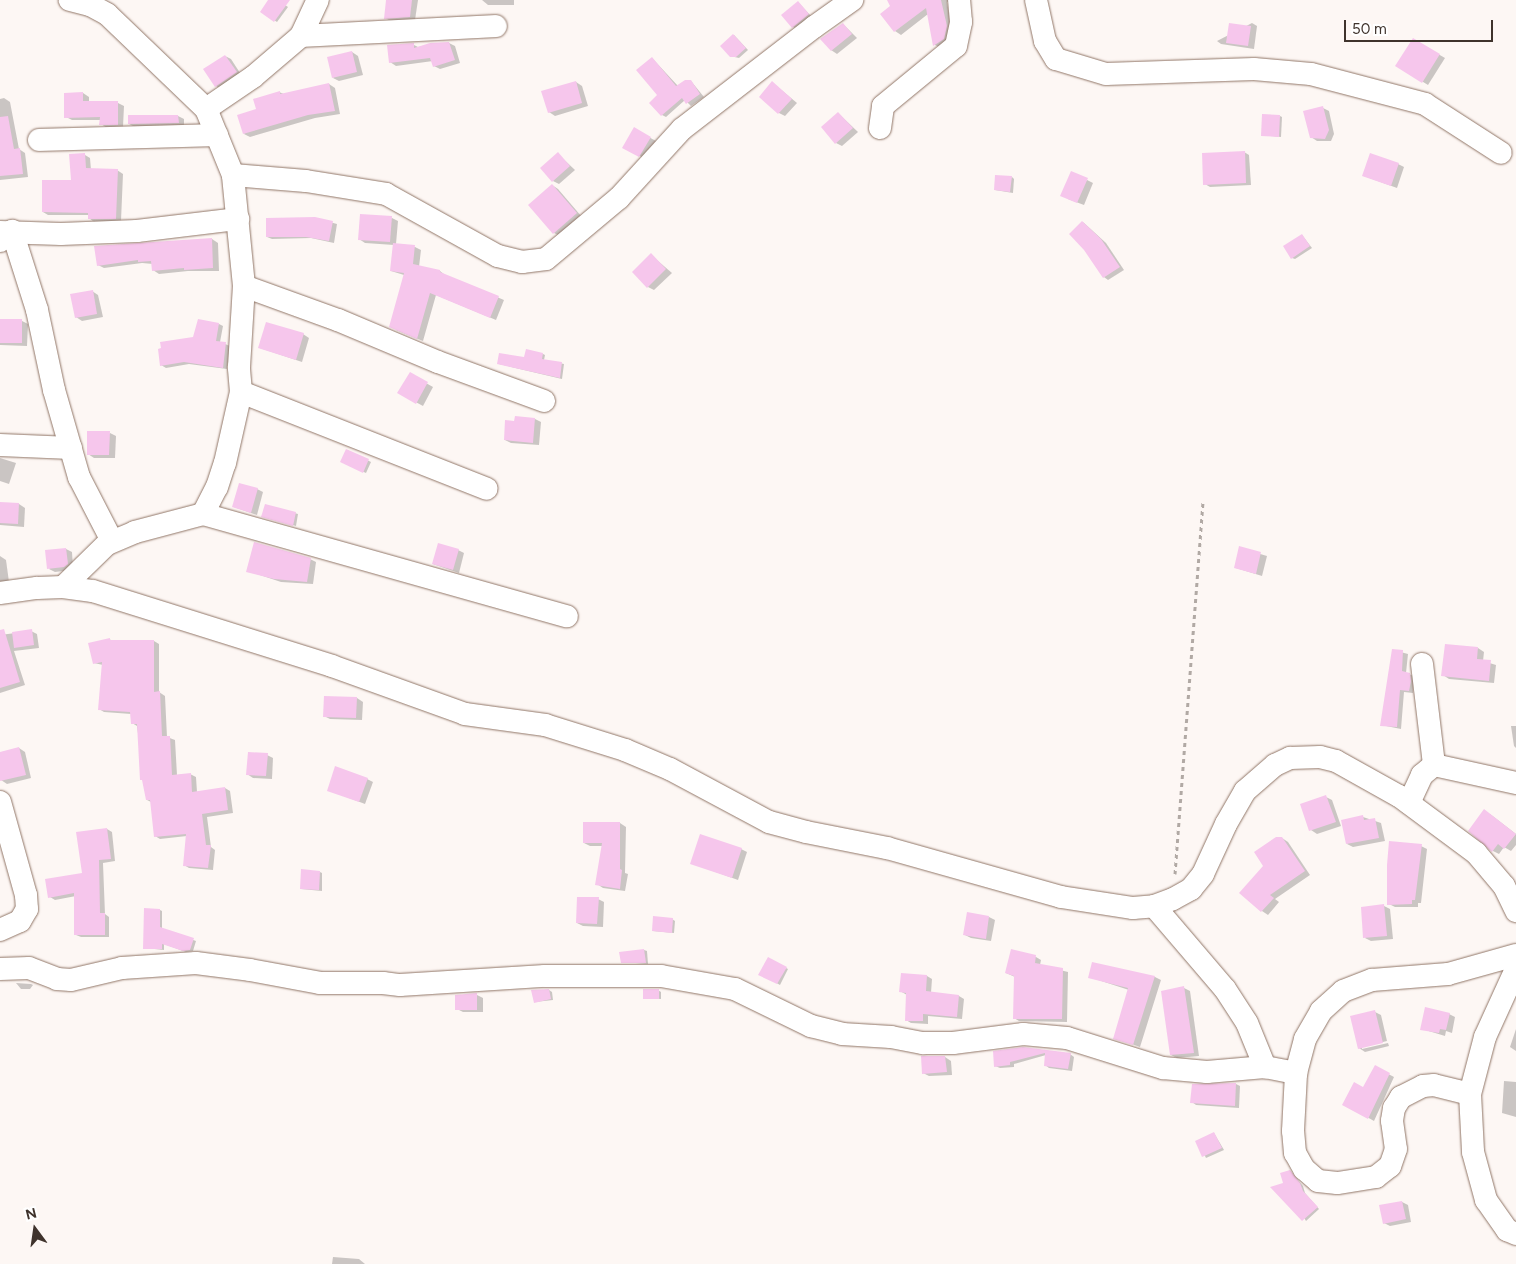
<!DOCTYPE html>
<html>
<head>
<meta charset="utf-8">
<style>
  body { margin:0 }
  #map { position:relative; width:1516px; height:1264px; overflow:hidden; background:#fdf7f4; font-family:Figtree,sans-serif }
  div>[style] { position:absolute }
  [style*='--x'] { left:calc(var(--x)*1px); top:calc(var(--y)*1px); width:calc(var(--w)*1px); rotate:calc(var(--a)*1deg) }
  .shadow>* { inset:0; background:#0003 }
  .building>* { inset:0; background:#f6c6ec }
  .path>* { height:3px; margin-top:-1.5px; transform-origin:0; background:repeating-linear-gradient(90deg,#b1a9a4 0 4px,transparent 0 8px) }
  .roads { filter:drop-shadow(0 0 1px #917667) drop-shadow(0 0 1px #917667) }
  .minor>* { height:22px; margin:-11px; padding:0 11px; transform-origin:11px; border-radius:11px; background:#fff }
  span { translate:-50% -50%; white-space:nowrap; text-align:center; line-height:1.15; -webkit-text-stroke:4px #fff; paint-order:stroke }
  .north { position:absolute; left:10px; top:1204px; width:50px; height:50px; -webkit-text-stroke:4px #fff; paint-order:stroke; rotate:346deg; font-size:14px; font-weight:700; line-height:20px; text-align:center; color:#3f332c }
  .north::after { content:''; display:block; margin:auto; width:18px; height:22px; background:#3f332c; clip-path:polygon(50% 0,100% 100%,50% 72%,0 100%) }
  .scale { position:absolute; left:1344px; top:20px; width:149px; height:22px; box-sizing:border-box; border:2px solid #3f332c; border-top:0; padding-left:6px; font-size:15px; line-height:18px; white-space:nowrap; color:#3f332c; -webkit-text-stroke:4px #fff; paint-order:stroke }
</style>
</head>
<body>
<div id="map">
  <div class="shadow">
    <i style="clip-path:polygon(270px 0,278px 0,288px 7px,277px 22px,262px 12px)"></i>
    <i style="clip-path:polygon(388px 0,418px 0,415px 20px,391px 21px,385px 18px)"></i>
    <i style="clip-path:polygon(482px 0,514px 0,514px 5px,488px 5px)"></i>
    <i style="clip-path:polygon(895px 0,953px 0,947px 2px,952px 30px,941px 48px,935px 45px,928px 14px,901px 35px,895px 31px,892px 6px)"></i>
    <i style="clip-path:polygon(798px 2px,811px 16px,795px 28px,793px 27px)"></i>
    <i style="clip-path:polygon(1252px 23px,1257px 26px,1254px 49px,1221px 44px,1217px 41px)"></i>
    <i style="clip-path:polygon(843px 24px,857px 38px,837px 54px,831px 50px)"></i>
    <i style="clip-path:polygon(734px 35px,748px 50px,739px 58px,730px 56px)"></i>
    <i style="clip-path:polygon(1414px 40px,1445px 58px,1428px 85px,1397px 66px)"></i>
    <i style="clip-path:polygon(449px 43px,455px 46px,460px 63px,440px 69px,434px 66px,433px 61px,396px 66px,390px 62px,414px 45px,418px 47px)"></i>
    <i style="clip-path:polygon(352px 52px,358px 56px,363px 75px,339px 81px,333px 78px)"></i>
    <i style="clip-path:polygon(225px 56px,231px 59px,242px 76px,222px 90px,216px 86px)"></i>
    <i style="clip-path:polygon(652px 58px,678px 86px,691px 81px,704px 97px,691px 106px,685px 100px,666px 117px,662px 115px)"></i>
    <i style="clip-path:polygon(576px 82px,582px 86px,588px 106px,555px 116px,549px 112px)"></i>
    <i style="clip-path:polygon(773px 83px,797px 103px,785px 116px,779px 113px)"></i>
    <i style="clip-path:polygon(329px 84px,335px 88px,340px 114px,315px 118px,250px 137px,244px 134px,258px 110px,279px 92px,284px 94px)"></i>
    <i style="clip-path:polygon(83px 93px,89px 97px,89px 102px,118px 103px,124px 106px,123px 127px,107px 128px,101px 124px,101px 120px,72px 120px,66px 117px)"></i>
    <i style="clip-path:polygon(4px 98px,10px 102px,19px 149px,25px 153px,28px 177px,0 180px,0 99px)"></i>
    <i style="clip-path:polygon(1323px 108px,1329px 111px,1334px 134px,1331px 141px,1317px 141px,1311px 137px)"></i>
    <i style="clip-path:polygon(839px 114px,858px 132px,842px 146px,836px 143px)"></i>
    <i style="clip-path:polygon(178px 116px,184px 119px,184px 126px,135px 127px,129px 124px,129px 117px)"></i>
    <i style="clip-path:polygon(1280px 116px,1282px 117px,1281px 137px,1263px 135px)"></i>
    <i style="clip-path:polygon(634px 129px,656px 141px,645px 159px,624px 147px)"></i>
    <i style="clip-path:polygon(1244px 152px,1249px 155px,1251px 185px,1210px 187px,1205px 184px)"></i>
    <i style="clip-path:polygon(558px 154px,575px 170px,559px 184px,553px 181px)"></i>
    <i style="clip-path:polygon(85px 155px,90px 158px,91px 170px,117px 170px,123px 174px,121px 221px,94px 222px,89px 218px,89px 215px,48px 215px,43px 212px,72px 182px)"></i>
    <i style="clip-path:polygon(1398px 164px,1404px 167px,1397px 188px,1364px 176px)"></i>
    <i style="clip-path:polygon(1012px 177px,1014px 179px,1013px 193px,995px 190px)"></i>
    <i style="clip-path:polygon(1087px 180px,1093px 183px,1084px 205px,1068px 199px)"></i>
    <i style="clip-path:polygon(552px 185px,558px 189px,582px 217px,560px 236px,554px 233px)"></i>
    <i style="clip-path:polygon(315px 218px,337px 224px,334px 243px,311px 238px,272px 239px,267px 237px)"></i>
    <i style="clip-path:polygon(392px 218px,398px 221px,396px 244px,415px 247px,421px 250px,419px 267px,440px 271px,445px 275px,504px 300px,496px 320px,436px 295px,423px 341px,396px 330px,404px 275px,391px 271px,394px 245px,365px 243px,359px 239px)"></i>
    <i style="clip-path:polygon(1083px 222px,1106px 243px,1124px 270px,1108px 280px,1104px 277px)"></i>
    <i style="clip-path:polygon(1302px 235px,1312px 248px,1295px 259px,1292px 258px)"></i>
    <i style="clip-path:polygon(212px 239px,218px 243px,219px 271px,188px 271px,159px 274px,153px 270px,153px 264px,142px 263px,104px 268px,98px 265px)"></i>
    <i style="clip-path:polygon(651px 255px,672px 273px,654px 290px,648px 287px)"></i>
    <i style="clip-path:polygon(92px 291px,98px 295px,103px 317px,82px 321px,76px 317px)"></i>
    <i style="clip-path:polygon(0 320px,22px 321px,28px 324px,27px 346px,0 345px)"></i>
    <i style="clip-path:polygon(219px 324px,223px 326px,220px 342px,230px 346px,227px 369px,189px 364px,166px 368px,161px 365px,195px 338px)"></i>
    <i style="clip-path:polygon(303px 334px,309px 338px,302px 362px,260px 348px)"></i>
    <i style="clip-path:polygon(543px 354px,545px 355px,544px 360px,564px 364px,562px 379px,499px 364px)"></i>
    <i style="clip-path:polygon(410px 374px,433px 387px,423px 406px,399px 393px)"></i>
    <i style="clip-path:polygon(535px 419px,541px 422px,539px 445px,511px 443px,505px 440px,515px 423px)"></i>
    <i style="clip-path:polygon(110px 433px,116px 436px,115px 458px,94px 458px,88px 454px)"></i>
    <i style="clip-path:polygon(347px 450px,371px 462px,366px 473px,344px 463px)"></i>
    <i style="clip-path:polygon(0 458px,16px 463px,9px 484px,0 481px)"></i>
    <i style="clip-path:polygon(257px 489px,263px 492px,257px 515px,234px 507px)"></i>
    <i style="clip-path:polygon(0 504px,19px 504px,25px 508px,24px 527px,0 525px)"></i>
    <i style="clip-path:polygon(265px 505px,298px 514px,296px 526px,265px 517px)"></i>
    <i style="clip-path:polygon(1240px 548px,1267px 556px,1262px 576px,1236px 568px)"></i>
    <i style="clip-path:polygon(66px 549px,72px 552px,73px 568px,71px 570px,55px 572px,49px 569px)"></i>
    <i style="clip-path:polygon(458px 550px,464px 553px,459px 573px,433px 564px)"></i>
    <i style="clip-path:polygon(0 556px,6px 560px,9px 582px,0 582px)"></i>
    <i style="clip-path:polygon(310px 559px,316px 562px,313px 584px,281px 582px,248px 571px)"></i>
    <i style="clip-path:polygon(31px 631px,37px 634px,39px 648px,14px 651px,25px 685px,0 693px,0 635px)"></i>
    <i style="clip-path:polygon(109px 639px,113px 641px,154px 641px,159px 644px,159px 692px,165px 696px,167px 737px,175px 740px,177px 775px,190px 774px,196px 777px,197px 792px,225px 788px,230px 791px,233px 813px,207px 817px,211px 847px,215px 850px,213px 870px,189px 868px,184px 865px,187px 836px,160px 839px,155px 836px,151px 802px,147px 800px,137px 726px,132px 723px,131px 714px,104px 712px,99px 709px,103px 665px,94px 663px)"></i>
    <i style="clip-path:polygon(1478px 648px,1484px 652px,1483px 661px,1496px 665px,1494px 683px,1449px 679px,1443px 675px)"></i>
    <i style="clip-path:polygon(1393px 650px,1408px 654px,1406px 673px,1414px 676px,1413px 693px,1404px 692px,1401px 729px,1381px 725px)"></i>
    <i style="clip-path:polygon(357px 698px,363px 702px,362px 720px,330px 719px,324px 716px)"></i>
    <i style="clip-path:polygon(1511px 726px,1516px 726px,1516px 748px,1514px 746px)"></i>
    <i style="clip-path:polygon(19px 748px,25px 752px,31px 778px,7px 784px,1px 780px,0 776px,0 753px)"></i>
    <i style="clip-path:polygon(267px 755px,273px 758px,272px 779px,253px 778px,247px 774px)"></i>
    <i style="clip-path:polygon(367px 779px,373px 782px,365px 804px,328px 790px)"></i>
    <i style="clip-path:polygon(1326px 797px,1332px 800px,1341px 826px,1317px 834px,1311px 830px)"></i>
    <i style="clip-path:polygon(1490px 814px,1516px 834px,1516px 845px,1511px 851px,1504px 847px,1499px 854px,1493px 851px)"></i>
    <i style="clip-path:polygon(1363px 817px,1381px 823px,1385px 841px,1353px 847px,1347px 844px)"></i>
    <i style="clip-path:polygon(620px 823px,626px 827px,625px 873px,628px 874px,625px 891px,603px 888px,597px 884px,603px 846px,590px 846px,584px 843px)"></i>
    <i style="clip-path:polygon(107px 829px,112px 832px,115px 861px,103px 863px,105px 914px,109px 917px,109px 937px,81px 937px,76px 935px,76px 896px,55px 900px,50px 897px,83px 874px)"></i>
    <i style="clip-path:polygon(1282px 838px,1288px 842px,1310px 875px,1275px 899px,1279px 902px,1268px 915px,1262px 911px,1265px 866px)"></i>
    <i style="clip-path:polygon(1421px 846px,1427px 849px,1421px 903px,1418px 903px,1418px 907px,1395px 907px,1389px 904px)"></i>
    <i style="clip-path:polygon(741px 849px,747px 852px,738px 880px,691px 863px)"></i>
    <i style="clip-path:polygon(320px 872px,322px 873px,322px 891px,301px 889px)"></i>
    <i style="clip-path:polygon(598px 899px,604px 902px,603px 927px,583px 926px,577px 923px)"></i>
    <i style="clip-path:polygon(1384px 906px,1390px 909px,1393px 939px,1371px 941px,1365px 938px)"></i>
    <i style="clip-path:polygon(160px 910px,162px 911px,162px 929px,196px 941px,193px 951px,186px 952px,164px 944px,164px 950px,145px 948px)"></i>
    <i style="clip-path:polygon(989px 917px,995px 920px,991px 941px,971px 938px,965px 935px)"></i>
    <i style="clip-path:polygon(672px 919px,675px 921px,674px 933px,653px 931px)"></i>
    <i style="clip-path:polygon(644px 950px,647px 951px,648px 964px,622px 962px,621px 953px)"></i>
    <i style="clip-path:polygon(1012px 950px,1036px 957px,1041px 960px,1040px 965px,1068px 972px,1067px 1022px,1019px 1021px,1014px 1018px,1015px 977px,1006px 973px)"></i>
    <i style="clip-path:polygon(768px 959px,788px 969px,780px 985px,760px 974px)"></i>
    <i style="clip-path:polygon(1093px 964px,1155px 977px,1161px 980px,1140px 1047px,1115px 1038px,1129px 990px,1089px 977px)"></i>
    <i style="clip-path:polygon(902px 974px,927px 976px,932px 979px,931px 993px,959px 996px,964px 999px,962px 1019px,928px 1016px,928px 1024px,911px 1023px,906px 1020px,907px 995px,900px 991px)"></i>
    <i style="clip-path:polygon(16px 983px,31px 984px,33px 985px,30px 989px,21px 989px)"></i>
    <i style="clip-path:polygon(1184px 988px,1190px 991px,1199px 1056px,1177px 1058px,1171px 1055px)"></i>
    <i style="clip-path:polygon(549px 990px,552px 992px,553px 1000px,535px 1002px)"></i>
    <i style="clip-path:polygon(658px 990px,661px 992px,661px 999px,644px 998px)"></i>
    <i style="clip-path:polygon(477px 995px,483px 998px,483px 1012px,463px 1012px,457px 1009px)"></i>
    <i style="clip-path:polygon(1375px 1012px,1381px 1015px,1387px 1041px,1362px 1047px,1362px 1049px,1388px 1043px,1389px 1046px,1365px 1052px,1359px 1048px)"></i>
    <i style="clip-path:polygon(1449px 1014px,1455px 1017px,1452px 1033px,1446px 1031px,1445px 1036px,1422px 1029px)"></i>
    <i style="clip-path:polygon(1516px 1029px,1516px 1051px,1510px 1047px)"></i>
    <i style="clip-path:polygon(1023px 1048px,1070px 1054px,1074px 1057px,1072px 1071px,1049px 1068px,1045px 1065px,1046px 1055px,1014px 1064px,1014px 1067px,1000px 1068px,995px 1066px)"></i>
    <i style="clip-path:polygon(945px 1057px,951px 1061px,952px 1075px,929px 1076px,923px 1073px)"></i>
    <i style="clip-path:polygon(1375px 1067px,1394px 1077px,1374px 1121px,1344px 1104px,1364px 1089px)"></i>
    <i style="clip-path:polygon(1504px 1081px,1516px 1082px,1516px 1117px,1502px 1113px)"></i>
    <i style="clip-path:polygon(1236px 1084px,1240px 1086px,1239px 1108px,1196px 1105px,1192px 1102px)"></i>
    <i style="clip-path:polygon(1214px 1133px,1224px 1150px,1206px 1158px,1197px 1141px)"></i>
    <i style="clip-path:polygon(1292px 1173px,1303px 1186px,1305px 1193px,1319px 1209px,1306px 1221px,1284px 1184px)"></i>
    <i style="clip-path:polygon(1402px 1202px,1408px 1205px,1411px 1222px,1390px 1226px,1384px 1223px)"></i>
    <i style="clip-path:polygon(333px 1257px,359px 1259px,365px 1264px,332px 1264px)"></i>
  </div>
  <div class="building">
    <i style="clip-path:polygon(268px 0,290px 0,274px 22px,260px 12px)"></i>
    <i style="clip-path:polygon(386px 0,412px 0,410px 17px,384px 19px)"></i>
    <i style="clip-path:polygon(887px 0,941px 0,947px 26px,944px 39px,933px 46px,926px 8px,894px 32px,880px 14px,890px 6px)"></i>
    <i style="clip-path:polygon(798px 1px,809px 14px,792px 28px,781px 15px)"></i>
    <i style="clip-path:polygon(843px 23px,852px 34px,831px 51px,820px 39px)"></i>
    <i style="clip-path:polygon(1229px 23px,1251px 26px,1248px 46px,1226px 43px)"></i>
    <i style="clip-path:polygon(733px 34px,746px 48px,736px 57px,730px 57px,720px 46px)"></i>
    <i style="clip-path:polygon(1413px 38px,1440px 54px,1422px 83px,1395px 66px)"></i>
    <i style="clip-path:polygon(449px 42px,455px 60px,433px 67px,430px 58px,389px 63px,387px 45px,414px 43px,414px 48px,430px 43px)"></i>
    <i style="clip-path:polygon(352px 51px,357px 72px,332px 78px,327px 57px)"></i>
    <i style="clip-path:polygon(225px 55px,237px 72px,215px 87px,203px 69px)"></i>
    <i style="clip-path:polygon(652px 57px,676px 86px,685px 80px,691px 80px,700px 94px,686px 104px,682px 98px,661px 116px,649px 103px,657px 95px,636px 70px)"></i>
    <i style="clip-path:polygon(576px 81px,582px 103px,548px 113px,541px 91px)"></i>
    <i style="clip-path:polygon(772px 81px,792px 99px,778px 114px,759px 97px)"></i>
    <i style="clip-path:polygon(329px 83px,335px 111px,308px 115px,243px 134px,237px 115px,256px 109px,253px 99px,280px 91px,280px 94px)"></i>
    <i style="clip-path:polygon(83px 92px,83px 101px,118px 101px,118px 125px,99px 125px,100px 117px,64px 118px,64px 93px)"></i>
    <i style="clip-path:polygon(1323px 106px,1329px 130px,1325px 139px,1310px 138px,1303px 111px)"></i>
    <i style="clip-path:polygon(838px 112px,853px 128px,835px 144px,821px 127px)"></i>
    <i style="clip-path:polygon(1262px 114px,1280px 115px,1279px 137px,1261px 136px)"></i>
    <i style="clip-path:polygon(128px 115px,178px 115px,179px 123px,128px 124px)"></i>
    <i style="clip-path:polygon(8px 116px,14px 149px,20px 148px,23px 174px,0 176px,0 117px)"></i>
    <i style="clip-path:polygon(634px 127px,651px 137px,639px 157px,622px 148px)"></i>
    <i style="clip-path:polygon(1245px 151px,1246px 183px,1203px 185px,1202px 153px)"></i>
    <i style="clip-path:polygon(558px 152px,570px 166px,552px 182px,540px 168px)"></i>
    <i style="clip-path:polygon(85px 153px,86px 168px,118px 169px,116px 219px,88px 219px,88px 213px,42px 212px,42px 180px,71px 180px,69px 154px)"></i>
    <i style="clip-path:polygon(1370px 153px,1399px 163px,1391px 186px,1362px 176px)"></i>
    <i style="clip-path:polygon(1071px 171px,1088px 178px,1077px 203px,1060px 196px)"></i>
    <i style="clip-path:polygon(995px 175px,1012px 176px,1010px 192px,994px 190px)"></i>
    <i style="clip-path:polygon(552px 184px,577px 213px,553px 234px,528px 205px)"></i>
    <i style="clip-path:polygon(360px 214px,392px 216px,390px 242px,358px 240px)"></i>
    <i style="clip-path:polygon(315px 217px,333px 221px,329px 241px,306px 237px,266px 237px,266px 218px)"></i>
    <i style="clip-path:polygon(1082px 221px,1101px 239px,1120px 267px,1103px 278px,1084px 250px,1069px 234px)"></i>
    <i style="clip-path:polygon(1302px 234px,1310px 246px,1291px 259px,1283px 246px)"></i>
    <i style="clip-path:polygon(212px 238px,213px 268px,184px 270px,184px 268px,152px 271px,151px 261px,138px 262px,138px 260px,97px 266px,94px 246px)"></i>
    <i style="clip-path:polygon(393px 243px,415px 245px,413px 264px,440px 270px,440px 272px,499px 296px,490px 318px,430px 293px,417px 339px,389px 327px,404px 273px,390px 271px)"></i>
    <i style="clip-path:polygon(651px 253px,666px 269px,647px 288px,632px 272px)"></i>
    <i style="clip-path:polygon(93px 290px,97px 314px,75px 318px,70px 294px)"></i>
    <i style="clip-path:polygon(0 319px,22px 319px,22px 343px,0 343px)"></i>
    <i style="clip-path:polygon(198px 319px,219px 323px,216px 341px,226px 342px,223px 368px,184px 362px,160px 366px,158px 349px,161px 348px,160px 342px,193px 337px)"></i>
    <i style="clip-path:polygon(266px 322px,304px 333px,296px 360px,258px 348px)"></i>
    <i style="clip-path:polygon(526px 349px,543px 353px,542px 359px,562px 362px,560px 378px,497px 364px,499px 353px,524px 357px)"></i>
    <i style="clip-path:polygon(410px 372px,428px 382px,416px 404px,397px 393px)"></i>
    <i style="clip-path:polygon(515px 416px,535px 418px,533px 443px,504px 440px,505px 420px,514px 421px)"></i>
    <i style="clip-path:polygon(87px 431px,110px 431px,109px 455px,87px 455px)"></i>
    <i style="clip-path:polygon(346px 449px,369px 459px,363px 473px,340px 462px)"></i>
    <i style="clip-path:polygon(239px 483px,258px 488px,251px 513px,232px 507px)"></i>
    <i style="clip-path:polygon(0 502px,19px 503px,18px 524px,0 523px)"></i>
    <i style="clip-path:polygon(265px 504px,296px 512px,293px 526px,261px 517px)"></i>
    <i style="clip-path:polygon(254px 542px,311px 558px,307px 582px,274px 579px,246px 572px)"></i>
    <i style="clip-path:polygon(438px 543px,459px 549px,453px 570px,432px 564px)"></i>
    <i style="clip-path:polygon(1239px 546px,1261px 552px,1256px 574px,1234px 568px)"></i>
    <i style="clip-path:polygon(66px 548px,68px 564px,64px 567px,47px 569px,45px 550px)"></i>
    <i style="clip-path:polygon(4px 629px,20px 682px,0 688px,0 630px)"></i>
    <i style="clip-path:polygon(32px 629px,34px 645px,14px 648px,12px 632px)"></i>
    <i style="clip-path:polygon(110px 638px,110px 640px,154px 640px,154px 692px,160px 691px,162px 736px,170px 736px,172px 775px,191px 773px,192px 792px,225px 787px,228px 810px,202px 814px,206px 845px,211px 845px,208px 868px,183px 866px,186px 834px,154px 837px,150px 800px,146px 800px,142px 780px,140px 780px,137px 724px,131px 724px,130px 712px,98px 710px,102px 662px,93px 664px,88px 643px)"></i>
    <i style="clip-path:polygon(1445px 644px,1478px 647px,1477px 659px,1491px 660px,1489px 681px,1441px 676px)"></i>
    <i style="clip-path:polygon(1392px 649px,1403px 650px,1402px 671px,1410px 673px,1411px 681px,1409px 691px,1400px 690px,1397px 727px,1380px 726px)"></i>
    <i style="clip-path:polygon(324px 696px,357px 697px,356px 718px,323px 717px)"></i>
    <i style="clip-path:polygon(19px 747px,26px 775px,0 781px,0 752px)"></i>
    <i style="clip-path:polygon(248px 752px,268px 753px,266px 776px,246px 775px)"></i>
    <i style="clip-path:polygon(335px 766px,368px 778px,359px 802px,327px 791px)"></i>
    <i style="clip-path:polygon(1326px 795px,1336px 822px,1309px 831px,1300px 804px)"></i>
    <i style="clip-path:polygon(1484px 809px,1516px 834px,1504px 849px,1498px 844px,1492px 852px,1468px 831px)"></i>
    <i style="clip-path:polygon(1363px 815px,1364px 820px,1375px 818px,1379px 838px,1346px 844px,1341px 820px)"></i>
    <i style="clip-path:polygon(583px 822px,620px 822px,620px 869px,622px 870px,620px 889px,595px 885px,602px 843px,583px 843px)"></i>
    <i style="clip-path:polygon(107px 828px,111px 859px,99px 860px,100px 913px,105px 913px,105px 935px,74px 935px,74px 893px,48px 898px,45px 879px,82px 873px,76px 832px)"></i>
    <i style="clip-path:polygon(700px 834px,742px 848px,732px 878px,690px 864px)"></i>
    <i style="clip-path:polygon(1276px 837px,1282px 837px,1305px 871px,1270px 895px,1274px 898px,1261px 912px,1239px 893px,1263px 866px,1254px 852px)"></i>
    <i style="clip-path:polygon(1389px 841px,1422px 844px,1415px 900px,1412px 900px,1412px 904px,1387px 905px,1387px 865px)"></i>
    <i style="clip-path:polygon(301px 869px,320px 871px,319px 890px,300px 889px)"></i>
    <i style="clip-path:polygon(577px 897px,599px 897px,597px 924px,576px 923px)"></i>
    <i style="clip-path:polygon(1384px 904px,1387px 936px,1363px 938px,1361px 907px)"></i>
    <i style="clip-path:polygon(144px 908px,160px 909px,160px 927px,194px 938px,190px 950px,183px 951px,162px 944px,162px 949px,143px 949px)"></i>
    <i style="clip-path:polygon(967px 912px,989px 916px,986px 939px,963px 935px)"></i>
    <i style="clip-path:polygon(653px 916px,673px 918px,672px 933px,652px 931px)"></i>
    <i style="clip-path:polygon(644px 949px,646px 963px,621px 963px,619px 952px)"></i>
    <i style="clip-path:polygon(1011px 949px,1036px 955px,1035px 963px,1063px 968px,1062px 1019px,1013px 1019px,1014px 976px,1005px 973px)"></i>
    <i style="clip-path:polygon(768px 957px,787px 967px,777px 984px,758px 975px)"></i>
    <i style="clip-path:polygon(1092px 962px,1155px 976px,1133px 1045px,1113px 1039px,1128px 988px,1088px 978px)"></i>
    <i style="clip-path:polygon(901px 973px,927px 975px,926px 991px,959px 995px,957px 1017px,923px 1014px,923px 1021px,905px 1021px,906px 993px,899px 992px)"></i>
    <i style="clip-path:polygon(1184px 986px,1194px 1053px,1170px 1055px,1161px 991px)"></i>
    <i style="clip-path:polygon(549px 989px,551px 999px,534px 1003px,531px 990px)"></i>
    <i style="clip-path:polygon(643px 989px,659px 989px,659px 999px,643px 999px)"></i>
    <i style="clip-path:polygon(477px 993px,477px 1010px,455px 1010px,455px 995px)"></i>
    <i style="clip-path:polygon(1425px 1007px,1450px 1013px,1446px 1030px,1440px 1029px,1439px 1033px,1420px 1030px)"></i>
    <i style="clip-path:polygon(1375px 1010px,1383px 1043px,1358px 1049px,1350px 1016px)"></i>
    <i style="clip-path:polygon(1023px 1047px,1071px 1053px,1068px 1069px,1044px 1066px,1045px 1053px,1010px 1062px,1010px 1065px,994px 1067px,993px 1051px)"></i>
    <i style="clip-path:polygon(921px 1056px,945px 1056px,947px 1072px,922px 1074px)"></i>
    <i style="clip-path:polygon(1375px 1065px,1390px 1073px,1368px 1119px,1342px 1105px,1354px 1082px,1363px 1087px)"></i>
    <i style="clip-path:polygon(1236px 1083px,1235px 1106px,1190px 1103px,1192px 1084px)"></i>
    <i style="clip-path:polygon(1214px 1132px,1222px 1148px,1202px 1157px,1195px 1141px)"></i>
    <i style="clip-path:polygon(1290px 1170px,1300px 1183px,1303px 1191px,1318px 1207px,1302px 1221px,1270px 1187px,1283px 1183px,1280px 1173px)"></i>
    <i style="clip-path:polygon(1402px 1201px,1406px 1219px,1383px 1224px,1379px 1205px)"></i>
  </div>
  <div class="path">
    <i style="--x:1175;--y:874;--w:373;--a:-85.7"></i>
  </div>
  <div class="roads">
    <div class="minor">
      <i style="--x:1036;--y:0;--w:42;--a:77.6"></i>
      <i style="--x:1045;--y:41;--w:21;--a:59"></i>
      <i style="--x:1056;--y:59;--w:52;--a:16.7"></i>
      <i style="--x:1106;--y:74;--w:148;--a:-1.9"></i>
      <i style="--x:1254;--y:69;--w:57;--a:5"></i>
      <i style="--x:1311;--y:74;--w:118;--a:14.7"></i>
      <i style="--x:1425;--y:104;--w:90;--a:32.8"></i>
      <i style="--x:301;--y:36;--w:195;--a:-2.9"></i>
      <i style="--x:206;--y:109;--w:57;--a:-34.2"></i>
      <i style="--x:253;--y:77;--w:63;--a:-40.5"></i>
      <i style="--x:301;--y:36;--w:40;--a:-65"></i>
      <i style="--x:880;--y:128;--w:22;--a:-82"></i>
      <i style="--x:883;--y:106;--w:94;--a:-39.4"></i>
      <i style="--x:956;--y:46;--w:25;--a:-78"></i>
      <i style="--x:961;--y:22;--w:22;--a:-95"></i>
      <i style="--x:39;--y:140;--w:178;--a:-1.6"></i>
      <i style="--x:233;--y:175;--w:73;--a:4.7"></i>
      <i style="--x:306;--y:181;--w:81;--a:9.2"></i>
      <i style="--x:386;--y:194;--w:128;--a:29"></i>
      <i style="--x:498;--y:256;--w:25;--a:14"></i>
      <i style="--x:522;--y:262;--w:24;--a:-7"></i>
      <i style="--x:546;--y:259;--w:95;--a:-39.9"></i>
      <i style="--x:619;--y:198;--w:93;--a:-47.6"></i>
      <i style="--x:682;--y:129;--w:167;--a:-37.7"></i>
      <i style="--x:814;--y:27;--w:47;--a:-35.4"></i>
      <i style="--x:0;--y:232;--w:61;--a:1.9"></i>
      <i style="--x:61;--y:234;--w:76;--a:-2.3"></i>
      <i style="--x:137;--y:231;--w:102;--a:-6.8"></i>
      <i style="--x:0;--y:241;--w:16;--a:-40"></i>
      <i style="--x:12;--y:231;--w:83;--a:72.4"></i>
      <i style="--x:37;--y:310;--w:82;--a:78"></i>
      <i style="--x:54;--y:390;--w:91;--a:74"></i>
      <i style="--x:79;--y:477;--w:72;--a:62.7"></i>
      <i style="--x:244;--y:286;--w:100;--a:19.9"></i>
      <i style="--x:338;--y:320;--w:108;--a:22.8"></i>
      <i style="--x:438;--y:362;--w:113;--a:20.2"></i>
      <i style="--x:241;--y:392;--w:264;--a:21.5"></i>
      <i style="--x:0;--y:445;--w:71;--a:2.4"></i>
      <i style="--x:203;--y:514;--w:378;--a:15.7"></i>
      <i style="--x:63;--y:587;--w:62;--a:-44.3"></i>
      <i style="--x:107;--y:544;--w:30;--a:-23"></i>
      <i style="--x:135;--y:532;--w:70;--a:-14.8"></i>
      <i style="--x:203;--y:514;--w:30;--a:-63"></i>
      <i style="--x:217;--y:487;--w:25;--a:-72"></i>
      <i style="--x:225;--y:463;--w:73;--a:-77.3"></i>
      <i style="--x:241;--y:392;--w:25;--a:-95"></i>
      <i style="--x:239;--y:367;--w:81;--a:-86.5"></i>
      <i style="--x:244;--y:286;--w:112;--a:-95.7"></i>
      <i style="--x:233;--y:175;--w:71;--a:-112.2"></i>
      <i style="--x:206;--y:109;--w:137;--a:-136.2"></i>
      <i style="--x:107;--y:14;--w:19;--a:-152"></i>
      <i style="--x:90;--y:5;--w:21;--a:-166"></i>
      <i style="--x:0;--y:593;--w:37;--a:-8"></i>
      <i style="--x:37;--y:588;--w:26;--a:-2"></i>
      <i style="--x:63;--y:587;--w:30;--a:8"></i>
      <i style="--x:93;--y:591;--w:250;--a:17.4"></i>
      <i style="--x:332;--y:666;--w:141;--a:19.8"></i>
      <i style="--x:465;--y:714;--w:81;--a:7.8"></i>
      <i style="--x:545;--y:725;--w:84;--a:17.4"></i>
      <i style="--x:625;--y:750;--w:49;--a:22.9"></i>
      <i style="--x:670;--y:769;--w:112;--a:28.2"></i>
      <i style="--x:769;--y:822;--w:38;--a:15"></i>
      <i style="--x:806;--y:832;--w:83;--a:11.2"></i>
      <i style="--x:887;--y:848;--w:181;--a:15.7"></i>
      <i style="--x:1061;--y:897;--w:73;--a:8.7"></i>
      <i style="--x:1133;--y:908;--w:21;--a:-5"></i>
      <i style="--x:1154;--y:906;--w:20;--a:-20"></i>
      <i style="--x:1173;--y:899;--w:21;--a:-29"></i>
      <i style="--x:1191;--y:889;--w:19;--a:-51"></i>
      <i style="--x:1203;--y:874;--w:55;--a:-65.3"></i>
      <i style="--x:1226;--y:824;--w:38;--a:-60"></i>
      <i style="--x:1245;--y:791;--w:40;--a:-41"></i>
      <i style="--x:1275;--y:765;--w:17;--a:-25"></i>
      <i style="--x:1290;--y:758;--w:30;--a:-2"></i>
      <i style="--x:1320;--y:757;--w:16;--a:14"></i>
      <i style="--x:1336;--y:761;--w:72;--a:29.1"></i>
      <i style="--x:1399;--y:796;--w:96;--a:36.5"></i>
      <i style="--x:1476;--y:853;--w:43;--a:49.7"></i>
      <i style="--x:1504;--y:886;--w:28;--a:64"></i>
      <i style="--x:1422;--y:664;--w:102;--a:83.2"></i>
      <i style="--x:0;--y:802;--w:97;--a:74.4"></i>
      <i style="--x:26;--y:895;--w:14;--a:86"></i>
      <i style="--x:27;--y:909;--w:14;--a:120"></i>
      <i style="--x:20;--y:921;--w:22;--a:156"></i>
      <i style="--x:1409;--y:803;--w:31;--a:-65"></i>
      <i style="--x:1422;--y:775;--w:16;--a:-40"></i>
      <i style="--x:1434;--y:765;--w:84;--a:12.4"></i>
      <i style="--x:1154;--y:906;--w:109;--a:49.5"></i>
      <i style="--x:1225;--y:989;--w:40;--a:57.1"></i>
      <i style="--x:1247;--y:1023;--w:48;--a:67.8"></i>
      <i style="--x:0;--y:969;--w:29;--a:-2"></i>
      <i style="--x:29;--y:968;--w:30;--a:21"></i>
      <i style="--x:57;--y:979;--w:14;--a:4"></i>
      <i style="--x:71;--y:980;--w:52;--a:-13.2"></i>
      <i style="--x:122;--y:968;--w:74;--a:-3.9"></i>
      <i style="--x:196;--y:963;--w:54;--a:7.4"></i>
      <i style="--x:250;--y:970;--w:71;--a:10.5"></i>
      <i style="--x:320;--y:983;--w:63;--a:0"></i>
      <i style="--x:383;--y:983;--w:17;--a:7"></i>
      <i style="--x:400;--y:985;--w:145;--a:-3.6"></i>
      <i style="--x:545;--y:976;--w:116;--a:0"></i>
      <i style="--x:661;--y:976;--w:75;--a:10"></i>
      <i style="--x:735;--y:989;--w:85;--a:26"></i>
      <i style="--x:811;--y:1026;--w:32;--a:14"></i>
      <i style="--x:842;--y:1034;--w:49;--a:3.5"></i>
      <i style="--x:891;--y:1037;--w:33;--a:11"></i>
      <i style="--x:923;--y:1043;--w:30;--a:0"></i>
      <i style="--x:953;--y:1043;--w:71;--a:-7.3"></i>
      <i style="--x:1023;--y:1034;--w:44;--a:5.2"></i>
      <i style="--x:1067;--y:1038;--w:101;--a:17.4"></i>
      <i style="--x:1163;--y:1068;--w:44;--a:5.2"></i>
      <i style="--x:1207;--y:1072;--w:58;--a:-4.9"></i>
      <i style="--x:1265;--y:1067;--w:32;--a:11"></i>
      <i style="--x:1516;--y:969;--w:75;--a:114.5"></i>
      <i style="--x:1485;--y:1037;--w:59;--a:104.7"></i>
      <i style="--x:1470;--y:1094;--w:58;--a:87"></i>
      <i style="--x:1473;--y:1152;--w:50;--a:74.8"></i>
      <i style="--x:1486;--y:1200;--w:37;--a:55"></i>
      <i style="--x:1507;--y:1230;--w:10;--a:24"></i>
      <i style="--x:1470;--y:1094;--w:37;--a:-166"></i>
      <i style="--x:1434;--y:1085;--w:11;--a:175"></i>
      <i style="--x:1423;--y:1086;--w:25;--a:153"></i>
      <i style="--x:1401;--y:1097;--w:13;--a:122"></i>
      <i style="--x:1394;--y:1108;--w:13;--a:99"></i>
      <i style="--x:1392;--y:1121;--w:28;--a:82"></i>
      <i style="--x:1396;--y:1149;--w:18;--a:109"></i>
      <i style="--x:1390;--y:1166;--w:18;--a:142"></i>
      <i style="--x:1376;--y:1177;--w:39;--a:171"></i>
      <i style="--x:1337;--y:1183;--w:19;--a:-174"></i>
      <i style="--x:1318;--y:1181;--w:18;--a:-139"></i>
      <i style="--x:1304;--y:1169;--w:18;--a:-119"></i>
      <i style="--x:1295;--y:1153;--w:22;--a:-95"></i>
      <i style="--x:1293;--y:1131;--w:58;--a:-87"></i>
      <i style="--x:1296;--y:1073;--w:35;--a:-75"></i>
      <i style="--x:1305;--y:1039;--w:32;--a:-60"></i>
      <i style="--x:1321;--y:1011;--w:30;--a:-42"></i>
      <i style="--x:1343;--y:991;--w:31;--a:-21"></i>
      <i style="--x:1372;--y:980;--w:76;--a:-4.5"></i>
      <i style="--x:1448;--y:974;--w:71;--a:-15.6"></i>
    </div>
  </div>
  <div class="north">N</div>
  <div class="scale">50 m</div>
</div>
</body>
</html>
